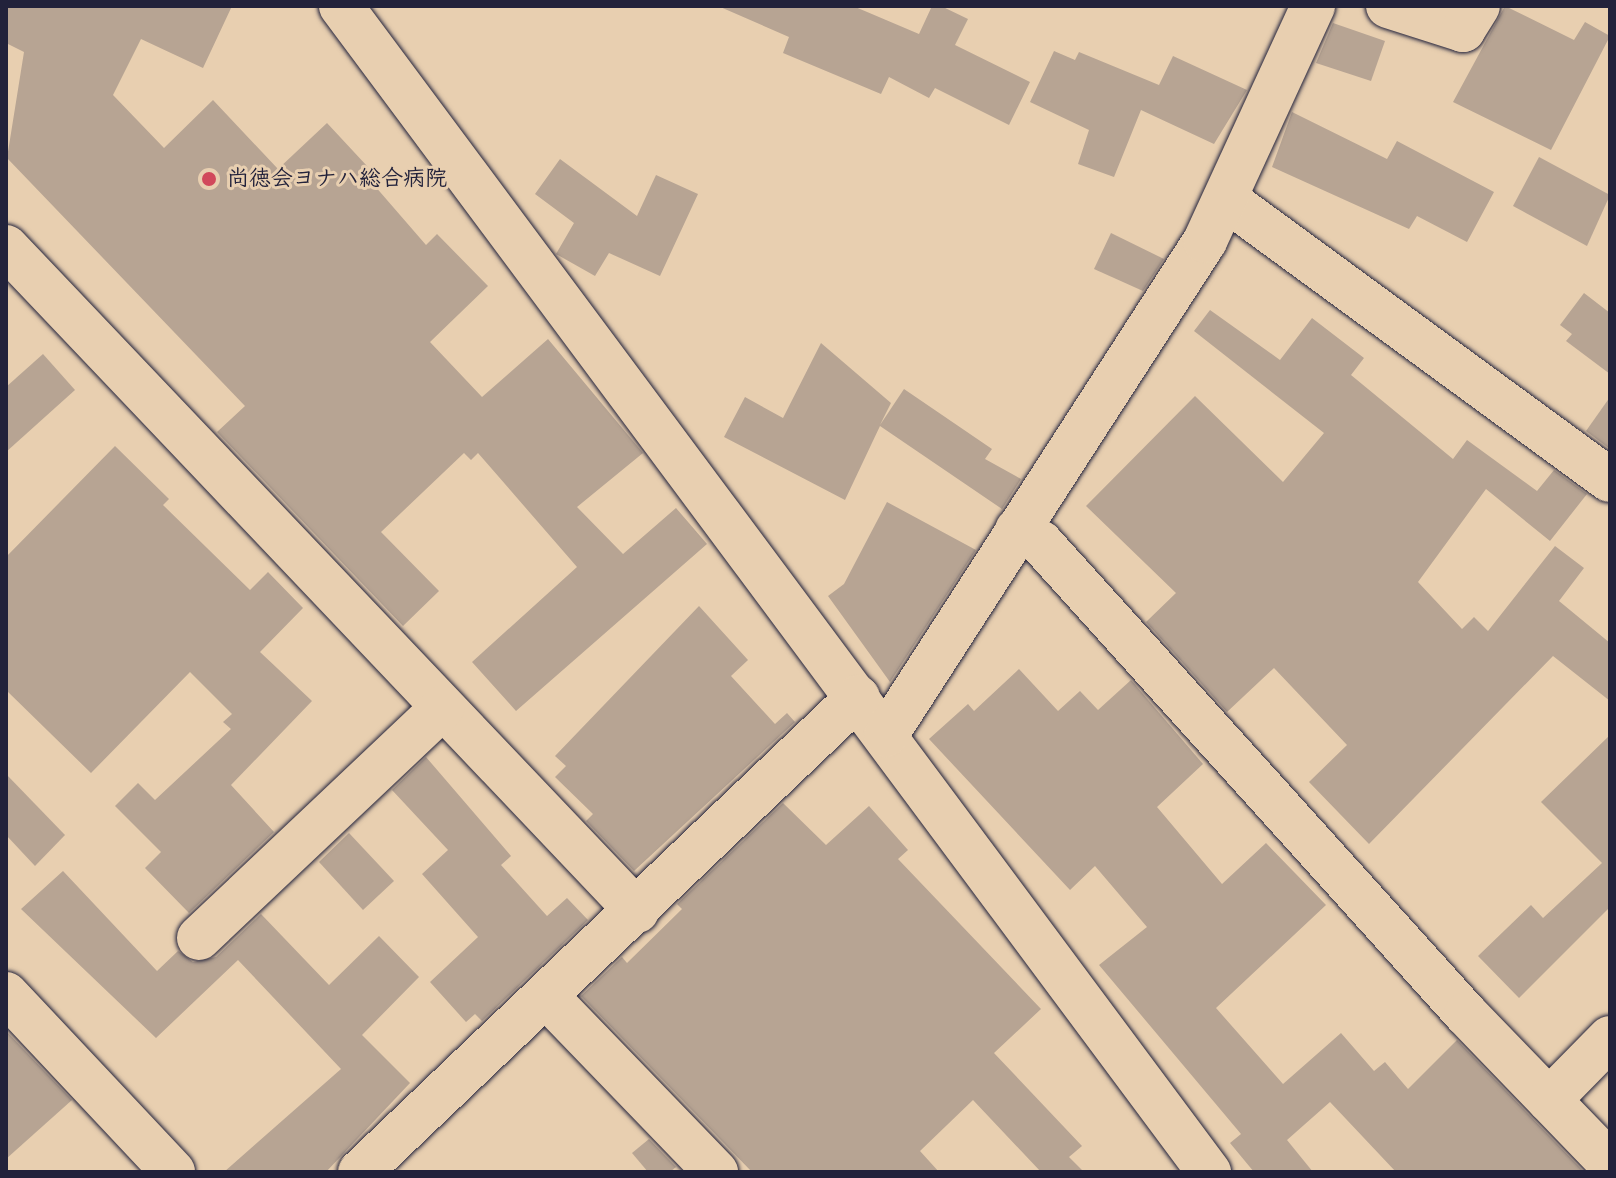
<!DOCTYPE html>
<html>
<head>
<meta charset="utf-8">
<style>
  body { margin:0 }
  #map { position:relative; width:1616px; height:1178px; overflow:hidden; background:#e8cfb0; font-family:"Comic Neue","Klee One",sans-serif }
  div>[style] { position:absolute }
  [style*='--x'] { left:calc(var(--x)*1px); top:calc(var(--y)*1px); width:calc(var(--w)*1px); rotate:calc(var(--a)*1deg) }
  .building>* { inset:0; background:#b7a493 }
  .roads { filter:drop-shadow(0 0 2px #22223b) drop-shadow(0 0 2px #22223b) }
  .minor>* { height:44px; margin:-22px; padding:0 22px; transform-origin:22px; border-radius:22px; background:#e8cfb0 }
  .dots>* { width:22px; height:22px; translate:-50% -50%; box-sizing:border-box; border:4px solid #e8cfb0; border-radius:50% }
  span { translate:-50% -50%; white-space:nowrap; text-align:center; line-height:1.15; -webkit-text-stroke:6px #e8cfb0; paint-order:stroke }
  .poi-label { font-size:22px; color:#22223b; font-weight:700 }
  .left { translate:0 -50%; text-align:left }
  .frame { position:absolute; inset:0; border:8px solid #22223b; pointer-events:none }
</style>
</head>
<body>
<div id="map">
  <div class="building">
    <i style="clip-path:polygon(6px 6px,232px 6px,203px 68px,141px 39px,113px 95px,164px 148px,213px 100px,278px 169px,327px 123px,380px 180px,374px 185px,426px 245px,437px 234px,488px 286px,430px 342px,482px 397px,548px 339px,643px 453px,577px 507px,623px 554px,676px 508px,707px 544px,516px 711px,472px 662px,577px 567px,478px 453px,471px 460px,464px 453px,381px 532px,439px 591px,403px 626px,217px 432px,245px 406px,7px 158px,24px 52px,6px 43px)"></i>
    <i style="clip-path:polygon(718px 6px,853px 6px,919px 34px,932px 6px,941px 6px,968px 19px,955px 45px,1030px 82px,1009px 125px,935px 88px,929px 98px,889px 77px,881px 94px,783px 53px,789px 37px)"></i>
    <i style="clip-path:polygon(1505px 6px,1574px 40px,1585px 22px,1610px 36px,1551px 150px,1453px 102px)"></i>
    <i style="clip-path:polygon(1333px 23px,1385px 41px,1371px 81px,1316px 63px)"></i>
    <i style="clip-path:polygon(1054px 51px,1075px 60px,1079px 52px,1159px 85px,1173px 56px,1247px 90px,1214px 144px,1141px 110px,1114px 177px,1078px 164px,1089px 130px,1030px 102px)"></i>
    <i style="clip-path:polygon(1292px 112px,1387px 159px,1397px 141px,1494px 192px,1467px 242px,1417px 216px,1409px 229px,1272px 167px)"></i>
    <i style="clip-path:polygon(1539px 157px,1610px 195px,1587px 246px,1513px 206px)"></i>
    <i style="clip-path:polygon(560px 159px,637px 216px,656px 175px,698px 194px,660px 276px,609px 253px,595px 276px,556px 254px,574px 223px,535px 194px)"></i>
    <i style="clip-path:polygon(1111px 233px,1164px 259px,1143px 291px,1094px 269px)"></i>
    <i style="clip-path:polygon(1584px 293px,1610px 313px,1610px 374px,1566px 341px,1572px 334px,1560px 325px)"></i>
    <i style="clip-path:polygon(1210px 310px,1280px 360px,1312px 318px,1364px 358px,1351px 375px,1453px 459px,1467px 440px,1537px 491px,1554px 470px,1587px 494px,1550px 541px,1486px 489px,1418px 582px,1462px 629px,1474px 617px,1488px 631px,1555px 546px,1584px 568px,1559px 601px,1610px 643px,1610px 701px,1553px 656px,1369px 844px,1309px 782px,1347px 745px,1274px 668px,1227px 712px,1146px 622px,1176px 593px,1086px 506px,1195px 396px,1283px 482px,1324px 433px,1194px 331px)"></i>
    <i style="clip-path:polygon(821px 343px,891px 403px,880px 425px,904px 389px,992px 449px,985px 459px,1021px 479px,1002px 509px,880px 426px,845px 500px,724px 437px,745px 397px,783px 418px)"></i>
    <i style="clip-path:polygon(43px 354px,75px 390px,6px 452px,6px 387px)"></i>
    <i style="clip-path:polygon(1610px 397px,1610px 449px,1586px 431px)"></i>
    <i style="clip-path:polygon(115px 446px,169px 499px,163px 505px,250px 590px,268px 572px,303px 608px,260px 652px,312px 701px,231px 785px,274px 832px,189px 913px,145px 868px,161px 852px,115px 806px,138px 783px,155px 800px,231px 729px,223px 722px,232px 714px,190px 672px,91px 773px,6px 690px,6px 557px)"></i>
    <i style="clip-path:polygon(887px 502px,976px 550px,890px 682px,828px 596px,844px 584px)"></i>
    <i style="clip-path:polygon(699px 606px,748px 660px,731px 676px,775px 724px,787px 713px,795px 722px,634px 871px,586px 821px,593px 814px,555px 777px,566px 766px,555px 756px)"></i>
    <i style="clip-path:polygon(1019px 669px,1058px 711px,1080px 691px,1098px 710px,1131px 680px,1203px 764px,1157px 807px,1222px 884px,1266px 843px,1326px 905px,1216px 1008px,1283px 1084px,1341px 1033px,1374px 1071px,1385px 1062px,1408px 1089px,1457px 1040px,1584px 1172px,1396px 1172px,1330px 1102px,1287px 1140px,1313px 1172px,1254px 1172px,1230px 1143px,1241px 1134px,1099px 965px,1147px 927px,1095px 866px,1070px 890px,929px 739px,968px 704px,974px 711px)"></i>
    <i style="clip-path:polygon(1610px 735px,1610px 907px,1519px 998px,1478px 956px,1531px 905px,1543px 918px,1602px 863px,1541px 802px)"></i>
    <i style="clip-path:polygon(426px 757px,511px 856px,501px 865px,547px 916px,567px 898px,588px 920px,482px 1021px,475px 1014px,466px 1022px,430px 982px,478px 937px,422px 874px,448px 850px,392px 790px)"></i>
    <i style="clip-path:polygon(6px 774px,65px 835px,35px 866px,6px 835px)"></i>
    <i style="clip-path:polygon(783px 803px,826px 845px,869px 806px,908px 850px,898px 859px,1041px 1009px,994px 1053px,1082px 1146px,1069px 1157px,1084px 1172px,1041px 1172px,973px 1100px,920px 1151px,939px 1172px,752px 1172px,581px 996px,622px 957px,627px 963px,682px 909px,677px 904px)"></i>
    <i style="clip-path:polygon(349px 833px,394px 881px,363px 910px,319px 862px)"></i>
    <i style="clip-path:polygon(63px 871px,157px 971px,178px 951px,193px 962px,216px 957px,261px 914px,329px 985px,379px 936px,419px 977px,362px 1035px,410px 1083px,326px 1172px,224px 1172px,341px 1069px,238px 960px,156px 1038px,21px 909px)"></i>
    <i style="clip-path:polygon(6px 1031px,72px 1100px,6px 1159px)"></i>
    <i style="clip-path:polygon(649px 1139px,676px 1167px,670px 1172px,648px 1172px,632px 1153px)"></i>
  </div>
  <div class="roads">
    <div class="minor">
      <i style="--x:341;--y:6;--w:1454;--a:53.34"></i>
      <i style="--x:1388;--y:6;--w:79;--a:17.7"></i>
      <i style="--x:1463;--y:30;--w:28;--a:-58"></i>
      <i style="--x:1227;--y:200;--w:474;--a:36.2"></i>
      <i style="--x:6;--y:247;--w:916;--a:46.46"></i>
      <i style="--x:1017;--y:530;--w:27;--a:28"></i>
      <i style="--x:1041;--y:543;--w:634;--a:47.94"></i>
      <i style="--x:1466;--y:1014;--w:207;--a:46"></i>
      <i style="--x:886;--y:735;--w:588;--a:-57.15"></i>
      <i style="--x:1205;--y:241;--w:259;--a:-65.3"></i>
      <i style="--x:199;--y:938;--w:335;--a:-43.4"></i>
      <i style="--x:6;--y:994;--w:244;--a:46.8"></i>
      <i style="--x:546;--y:996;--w:245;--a:46"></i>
      <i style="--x:1549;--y:1100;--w:87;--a:-45.5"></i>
      <i style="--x:360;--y:1172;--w:688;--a:-43.65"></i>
    </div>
  </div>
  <div class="dots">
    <i style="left:209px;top:179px;background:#d1495b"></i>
  </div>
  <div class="poi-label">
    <span class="left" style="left:227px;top:179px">尚徳会ヨナハ総合病院</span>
  </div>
  <div class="frame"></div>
</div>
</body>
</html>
